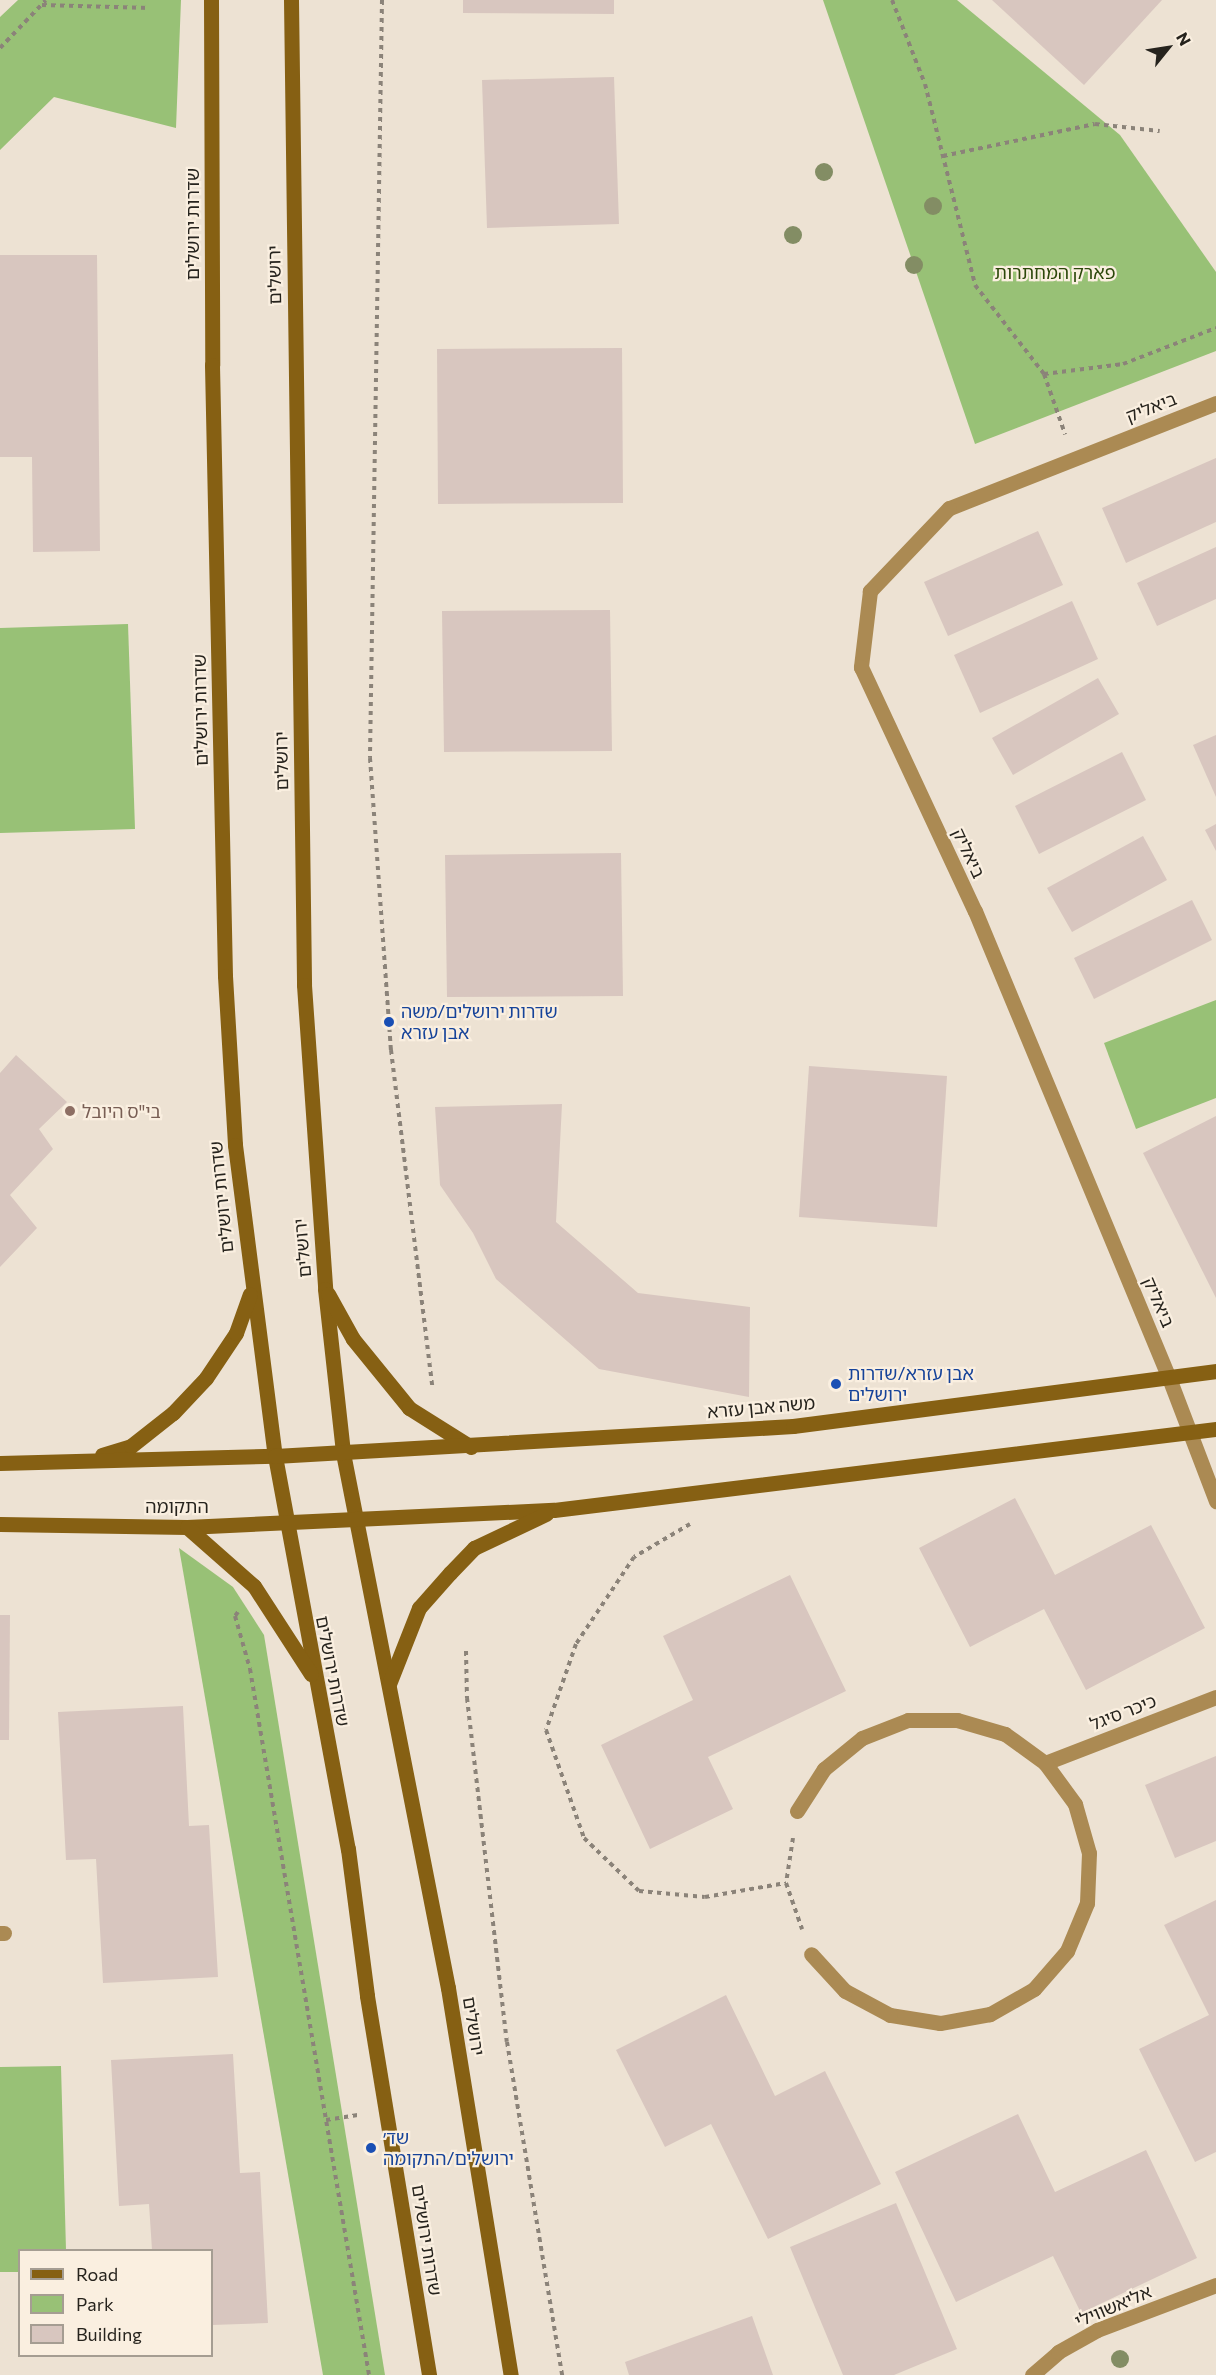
<!DOCTYPE html>
<html>
<head>
<meta charset="utf-8">
<style>
  body { margin:0 }
  #map { position:relative; width:1216px; height:2375px; overflow:hidden; background:#ede2d3; font-family:Commissioner,"Noto Sans Hebrew",sans-serif }
  div>[style] { position:absolute }
  [style*='--x'] { left:calc(var(--x)*1px); top:calc(var(--y)*1px); width:calc(var(--w)*1px); rotate:calc(var(--a)*1deg) }
  .green>* { inset:0; background:#98c176 }
  .building>* { inset:0; background:#d8c6bf }
  .path>* { height:4px; margin-top:-2px; transform-origin:0; background:repeating-linear-gradient(90deg,#8b8379 0 4.5px,transparent 0 9px) }
  .street>* { height:15px; margin:-7.5px; padding:0 7.5px; transform-origin:7.5px; border-radius:7.5px; background:#ab8a53 }
  .secondary>* { height:15px; margin:-7.5px; padding:0 7.5px; transform-origin:7.5px; border-radius:7.5px; background:#866013 }
  .trees>* { width:18px; height:18px; margin:-9px; border-radius:50%; background:#838d64 }
  .dots>* { width:16px; height:16px; translate:-50% -50%; box-sizing:border-box; border:3px solid #faefe0; border-radius:50% }
  span { translate:-50% -50%; white-space:nowrap; text-align:center; line-height:1.15; -webkit-text-stroke:4.5px #faefe0; paint-order:stroke }
  .street-label { font-size:18px; color:#26231d }
  .park-label { font-size:18px; color:#2c480a }
  .transit-label { font-size:18px; color:#164399 }
  .left { translate:0 -50%; text-align:left }
  .education-label { font-size:18px; color:#785e54 }
  .legend { position:absolute; left:18px; top:2249px; width:195px; height:108px; box-sizing:border-box; background:#faefe0; border:2px solid #a59d92; margin:0; padding:8px 10px; list-style:none; font-size:18px; color:#26231d }
  .legend li { display:flex; align-items:center; gap:12px; height:30px }
  .legend b { width:30px; border:2px solid #a59d92 }
  .north { position:absolute; left:1138px; top:18px; width:60px; height:60px; -webkit-text-stroke:4px #faefe0; paint-order:stroke; rotate:60deg; font-size:16px; font-weight:700; line-height:24px; text-align:center; color:#26231d }
  .north::after { content:''; display:block; margin:auto; width:21px; height:27px; background:#26231d; clip-path:polygon(50% 0,100% 100%,50% 72%,0 100%) }
</style>
</head>
<body>
<div id="map">
  <div class="green">
    <i style="clip-path:polygon(18px 0,181px 0,176px 128px,54px 97px,0 150px,0 17px)"></i>
    <i style="clip-path:polygon(823px 0,957px 0,1120px 135px,1216px 272px,1216px 351px,975px 444px)"></i>
    <i style="clip-path:polygon(128px 624px,135px 829px,0 833px,0 628px)"></i>
    <i style="clip-path:polygon(1216px 1000px,1216px 1098px,1136px 1129px,1104px 1043px)"></i>
    <i style="clip-path:polygon(179px 1548px,233px 1587px,264px 1635px,385px 2375px,323px 2375px)"></i>
    <i style="clip-path:polygon(61px 2066px,66px 2250px,20px 2250px,19px 2272px,0 2272px,0 2067px)"></i>
  </div>
  <div class="building">
    <i style="clip-path:polygon(463px 0,614px 0,614px 14px,463px 13px)"></i>
    <i style="clip-path:polygon(992px 0,1162px 0,1084px 85px)"></i>
    <i style="clip-path:polygon(614px 77px,619px 224px,487px 228px,482px 80px)"></i>
    <i style="clip-path:polygon(0 255px,97px 255px,100px 551px,33px 552px,32px 457px,0 457px)"></i>
    <i style="clip-path:polygon(622px 348px,623px 503px,438px 504px,437px 349px)"></i>
    <i style="clip-path:polygon(1216px 458px,1216px 522px,1126px 563px,1102px 508px)"></i>
    <i style="clip-path:polygon(1038px 531px,1063px 585px,948px 636px,924px 582px)"></i>
    <i style="clip-path:polygon(1216px 547px,1216px 599px,1157px 626px,1137px 583px)"></i>
    <i style="clip-path:polygon(1072px 601px,1098px 659px,980px 713px,954px 655px)"></i>
    <i style="clip-path:polygon(610px 610px,612px 751px,444px 752px,442px 611px)"></i>
    <i style="clip-path:polygon(1098px 678px,1119px 714px,1013px 775px,992px 738px)"></i>
    <i style="clip-path:polygon(1216px 735px,1216px 797px,1193px 745px)"></i>
    <i style="clip-path:polygon(1122px 752px,1146px 800px,1039px 854px,1015px 806px)"></i>
    <i style="clip-path:polygon(1216px 824px,1216px 851px,1205px 830px)"></i>
    <i style="clip-path:polygon(1143px 836px,1167px 880px,1072px 932px,1047px 888px)"></i>
    <i style="clip-path:polygon(621px 853px,623px 996px,447px 997px,445px 855px)"></i>
    <i style="clip-path:polygon(1192px 900px,1212px 940px,1094px 999px,1074px 958px)"></i>
    <i style="clip-path:polygon(16px 1055px,67px 1102px,39px 1129px,53px 1149px,10px 1195px,37px 1228px,0 1267px,0 1073px)"></i>
    <i style="clip-path:polygon(809px 1066px,947px 1076px,937px 1227px,799px 1217px)"></i>
    <i style="clip-path:polygon(562px 1104px,556px 1222px,638px 1293px,750px 1307px,749px 1397px,599px 1369px,496px 1279px,473px 1233px,440px 1185px,435px 1107px)"></i>
    <i style="clip-path:polygon(1216px 1116px,1216px 1298px,1143px 1153px)"></i>
    <i style="clip-path:polygon(1015px 1498px,1055px 1575px,1151px 1525px,1205px 1628px,1086px 1690px,1044px 1609px,970px 1647px,919px 1548px)"></i>
    <i style="clip-path:polygon(790px 1575px,846px 1691px,708px 1757px,733px 1809px,650px 1849px,601px 1745px,693px 1700px,663px 1636px)"></i>
    <i style="clip-path:polygon(0 1615px,10px 1615px,9px 1740px,0 1740px)"></i>
    <i style="clip-path:polygon(183px 1706px,189px 1826px,209px 1825px,218px 1977px,103px 1983px,96px 1859px,66px 1860px,58px 1712px)"></i>
    <i style="clip-path:polygon(1216px 1756px,1216px 1841px,1175px 1858px,1145px 1785px)"></i>
    <i style="clip-path:polygon(1216px 1900px,1216px 2152px,1195px 2162px,1139px 2049px,1209px 2015px,1164px 1925px)"></i>
    <i style="clip-path:polygon(726px 1995px,775px 2096px,825px 2071px,881px 2184px,768px 2239px,711px 2124px,665px 2147px,616px 2050px)"></i>
    <i style="clip-path:polygon(233px 2054px,240px 2173px,260px 2172px,268px 2323px,212px 2325px,212px 2250px,152px 2250px,149px 2204px,119px 2206px,111px 2060px)"></i>
    <i style="clip-path:polygon(1018px 2114px,1055px 2192px,1146px 2150px,1197px 2258px,1081px 2313px,1053px 2256px,956px 2302px,895px 2172px)"></i>
    <i style="clip-path:polygon(896px 2203px,957px 2349px,894px 2375px,843px 2375px,790px 2247px)"></i>
    <i style="clip-path:polygon(752px 2316px,773px 2375px,629px 2375px,625px 2362px)"></i>
  </div>
  <div class="path">
    <i style="--x:382;--y:0;--w:758;--a:90.91"></i>
    <i style="--x:370;--y:758;--w:293;--a:85.9"></i>
    <i style="--x:391;--y:1050;--w:338;--a:83"></i>
    <i style="--x:892;--y:0;--w:90;--a:68.6"></i>
    <i style="--x:925;--y:84;--w:207;--a:76"></i>
    <i style="--x:975;--y:285;--w:113;--a:52.2"></i>
    <i style="--x:1044;--y:374;--w:64;--a:70.7"></i>
    <i style="--x:42;--y:5;--w:108;--a:1.6"></i>
    <i style="--x:0;--y:48;--w:66;--a:-46.2"></i>
    <i style="--x:943;--y:156;--w:155;--a:-11.9"></i>
    <i style="--x:1095;--y:124;--w:65;--a:6.1"></i>
    <i style="--x:1044;--y:374;--w:80;--a:-7.2"></i>
    <i style="--x:1123;--y:364;--w:100;--a:-21.2"></i>
    <i style="--x:690;--y:1524;--w:65;--a:149.5"></i>
    <i style="--x:634;--y:1557;--w:105;--a:123.7"></i>
    <i style="--x:576;--y:1644;--w:91;--a:109.2"></i>
    <i style="--x:546;--y:1730;--w:114;--a:70.6"></i>
    <i style="--x:584;--y:1838;--w:76;--a:43.9"></i>
    <i style="--x:639;--y:1891;--w:66;--a:5.2"></i>
    <i style="--x:705;--y:1897;--w:82;--a:-9.8"></i>
    <i style="--x:238;--y:1612;--w:5;--a:127"></i>
    <i style="--x:235;--y:1616;--w:55;--a:74.2"></i>
    <i style="--x:250;--y:1669;--w:716;--a:80.43"></i>
    <i style="--x:466;--y:1651;--w:47;--a:88.8"></i>
    <i style="--x:467;--y:1698;--w:346;--a:83.4"></i>
    <i style="--x:507;--y:2042;--w:338;--a:80.6"></i>
    <i style="--x:793;--y:1838;--w:46;--a:98.8"></i>
    <i style="--x:786;--y:1883;--w:49;--a:70.8"></i>
    <i style="--x:326;--y:2120;--w:32;--a:-9"></i>
  </div>
  <div class="street">
    <i style="--x:1216;--y:403;--w:287;--a:158.5"></i>
    <i style="--x:949;--y:508;--w:115;--a:133.6"></i>
    <i style="--x:870;--y:591;--w:77;--a:96.8"></i>
    <i style="--x:861;--y:667;--w:269;--a:65"></i>
    <i style="--x:975;--y:911;--w:506;--a:67.44"></i>
    <i style="--x:1169;--y:1378;--w:132;--a:69.1"></i>
    <i style="--x:1045;--y:1763;--w:183;--a:-21.1"></i>
    <i style="--x:797;--y:1811;--w:50;--a:-57.3"></i>
    <i style="--x:824;--y:1769;--w:49;--a:-39.2"></i>
    <i style="--x:862;--y:1738;--w:49;--a:-21.4"></i>
    <i style="--x:908;--y:1720;--w:49;--a:0"></i>
    <i style="--x:957;--y:1720;--w:50;--a:16.3"></i>
    <i style="--x:1005;--y:1734;--w:49;--a:35.9"></i>
    <i style="--x:1045;--y:1763;--w:51;--a:53.8"></i>
    <i style="--x:1075;--y:1804;--w:51;--a:74.1"></i>
    <i style="--x:1089;--y:1853;--w:50;--a:92.3"></i>
    <i style="--x:1087;--y:1903;--w:52;--a:112.6"></i>
    <i style="--x:1067;--y:1951;--w:50;--a:131"></i>
    <i style="--x:1034;--y:1989;--w:51;--a:150.4"></i>
    <i style="--x:990;--y:2014;--w:51;--a:169.8"></i>
    <i style="--x:940;--y:2023;--w:51;--a:-170.9"></i>
    <i style="--x:890;--y:2015;--w:51;--a:-151.9"></i>
    <i style="--x:845;--y:1991;--w:50;--a:-132.6"></i>
    <i style="--x:0;--y:1933;--w:4;--a:0"></i>
    <i style="--x:1032;--y:2375;--w:35;--a:-41"></i>
    <i style="--x:1058;--y:2352;--w:45;--a:-29.4"></i>
    <i style="--x:1097;--y:2330;--w:127;--a:-20.7"></i>
  </div>
  <div class="secondary">
    <i style="--x:211;--y:0;--w:365;--a:89.8"></i>
    <i style="--x:212;--y:365;--w:611;--a:88.78"></i>
    <i style="--x:225;--y:976;--w:169;--a:86.6"></i>
    <i style="--x:235;--y:1145;--w:314;--a:82.7"></i>
    <i style="--x:275;--y:1456;--w:400;--a:79.5"></i>
    <i style="--x:348;--y:1849;--w:148;--a:82.6"></i>
    <i style="--x:367;--y:1996;--w:384;--a:80.7"></i>
    <i style="--x:291;--y:0;--w:985;--a:89.24"></i>
    <i style="--x:304;--y:985;--w:305;--a:86"></i>
    <i style="--x:325;--y:1289;--w:165;--a:83.7"></i>
    <i style="--x:343;--y:1453;--w:545;--a:78.9"></i>
    <i style="--x:448;--y:1988;--w:392;--a:80.8"></i>
    <i style="--x:328;--y:1294;--w:51;--a:60.9"></i>
    <i style="--x:353;--y:1339;--w:89;--a:50.9"></i>
    <i style="--x:409;--y:1408;--w:73;--a:32.2"></i>
    <i style="--x:102;--y:1455;--w:30;--a:-17"></i>
    <i style="--x:131;--y:1446;--w:53;--a:-38.2"></i>
    <i style="--x:173;--y:1413;--w:48;--a:-46.7"></i>
    <i style="--x:206;--y:1378;--w:54;--a:-56.3"></i>
    <i style="--x:236;--y:1333;--w:41;--a:-70.3"></i>
    <i style="--x:0;--y:1463;--w:275;--a:-1.5"></i>
    <i style="--x:275;--y:1456;--w:519;--a:-3.31"></i>
    <i style="--x:793;--y:1426;--w:427;--a:-7.4"></i>
    <i style="--x:0;--y:1524;--w:187;--a:0.9"></i>
    <i style="--x:187;--y:1527;--w:367;--a:-2.7"></i>
    <i style="--x:554;--y:1510;--w:667;--a:-6.98"></i>
    <i style="--x:187;--y:1527;--w:89;--a:41.4"></i>
    <i style="--x:254;--y:1586;--w:105;--a:57.1"></i>
    <i style="--x:389;--y:1684;--w:82;--a:-68.5"></i>
    <i style="--x:419;--y:1608;--w:47;--a:-48.5"></i>
    <i style="--x:450;--y:1573;--w:35;--a:-46"></i>
    <i style="--x:474;--y:1548;--w:80;--a:-25.3"></i>
  </div>
  <div class="trees">
    <i style="left:824px;top:172px"></i>
    <i style="left:933px;top:206px"></i>
    <i style="left:793px;top:235px"></i>
    <i style="left:914px;top:265px"></i>
    <i style="left:1120px;top:2359px"></i>
  </div>
  <div class="dots">
    <i style="left:389px;top:1022px;background:#1a4fb4"></i>
    <i style="left:70px;top:1111px;background:#8d6e63"></i>
    <i style="left:836px;top:1384px;background:#1a4fb4"></i>
    <i style="left:371px;top:2148px;background:#1a4fb4"></i>
  </div>
  <div class="street-label">
    <span style="left:192px;top:224px;rotate:-90deg">שדרות ירושלים</span>
    <span style="left:274px;top:275px;rotate:-91deg">ירושלים</span>
    <span style="left:1151px;top:407px;rotate:-21deg">ביאליק</span>
    <span style="left:200px;top:710px;rotate:-91deg">שדרות ירושלים</span>
    <span style="left:281px;top:761px;rotate:-91deg">ירושלים</span>
    <span style="left:969px;top:853px;rotate:65deg">ביאליק</span>
    <span style="left:221px;top:1197px;rotate:-96deg">שדרות ירושלים</span>
    <span style="left:302px;top:1248px;rotate:-95deg">ירושלים</span>
    <span style="left:1159px;top:1302px;rotate:67deg">ביאליק</span>
    <span style="left:761px;top:1407px;rotate:-5deg">משה אבן עזרא</span>
    <span style="left:177px;top:1506px">התקומה</span>
    <span style="left:333px;top:1671px;rotate:79deg">שדרות ירושלים</span>
    <span style="left:1123px;top:1712px;rotate:-21deg">כיכר סיגל</span>
    <span style="left:474px;top:2026px;rotate:81deg">ירושלים</span>
    <span style="left:427px;top:2240px;rotate:81deg">שדרות ירושלים</span>
    <span style="left:1113px;top:2306px;rotate:-23deg">אליאשווילי</span>
  </div>
  <div class="park-label">
    <span style="left:1055px;top:272px">פארק המחתרות</span>
  </div>
  <div class="transit-label">
    <span class="left" style="left:401px;top:1022px">שדרות ירושלים/משה<br>אבן עזרא</span>
    <span class="left" style="left:848px;top:1384px">אבן עזרא/שדרות<br>ירושלים</span>
    <span class="left" style="left:383px;top:2148px">שד׳<br>ירושלים/התקומה</span>
  </div>
  <div class="education-label">
    <span class="left" style="left:82px;top:1111px">בי"ס היובל</span>
  </div>
  <ul class="legend">
  <li><b style="height:8px;background:#866013"></b>Road</li>
  <li><b style="height:16px;background:#98c176"></b>Park</li>
  <li><b style="height:16px;background:#d8c6bf"></b>Building</li>
  </ul>
  <div class="north">N</div>
</div>
</body>
</html>
